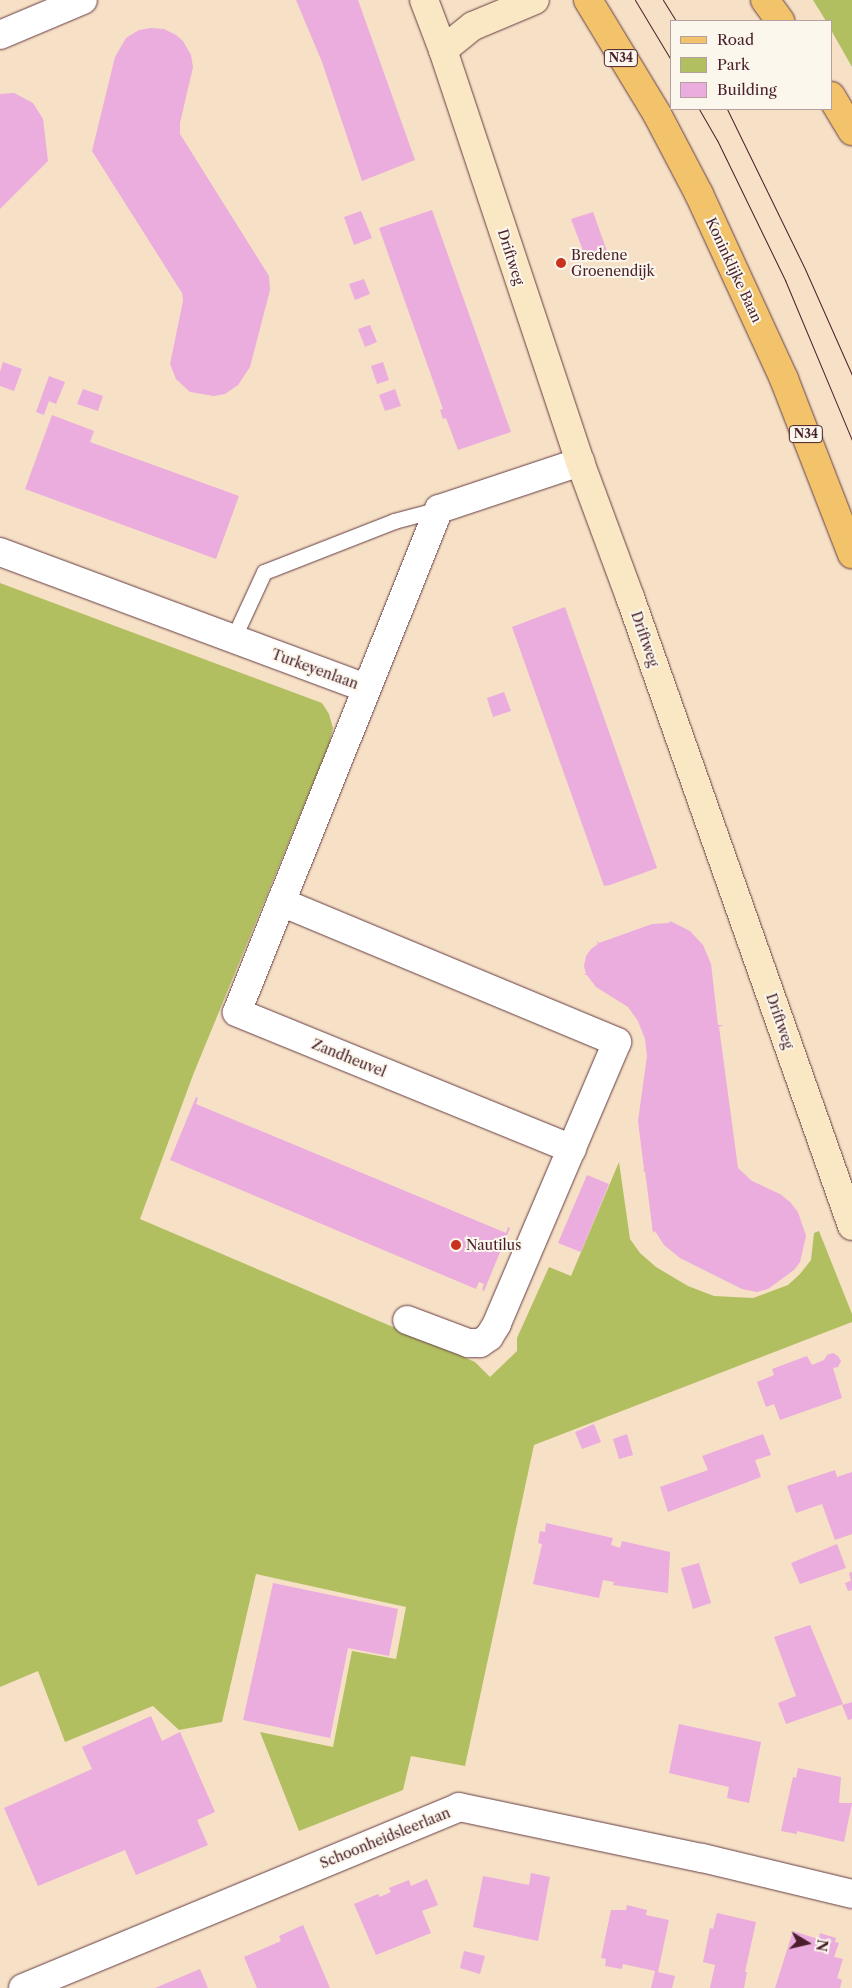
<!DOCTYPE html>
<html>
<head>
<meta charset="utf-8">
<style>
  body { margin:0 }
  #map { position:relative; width:852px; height:1988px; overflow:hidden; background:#f6e0c6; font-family:"Libre Caslon Text",serif }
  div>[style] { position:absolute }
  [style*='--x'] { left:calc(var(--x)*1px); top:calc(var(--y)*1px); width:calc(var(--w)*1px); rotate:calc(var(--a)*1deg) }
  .green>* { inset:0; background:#b2bf61 }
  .building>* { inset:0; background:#ebacde }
  .roads { filter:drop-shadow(0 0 1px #643c42) drop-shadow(0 0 1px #643c42) }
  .lane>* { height:15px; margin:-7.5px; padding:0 7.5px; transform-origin:7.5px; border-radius:7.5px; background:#fff }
  .street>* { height:28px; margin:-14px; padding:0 14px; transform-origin:14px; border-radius:14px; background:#fff }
  .secondary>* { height:28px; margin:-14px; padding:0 14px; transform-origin:14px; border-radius:14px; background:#fae7c3 }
  .primary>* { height:28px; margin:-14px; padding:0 14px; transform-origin:14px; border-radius:14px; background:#f2c36a }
  .tram>* { height:1px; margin:-0.5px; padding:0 0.5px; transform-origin:0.5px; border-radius:0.5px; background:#4a1f2b }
  .dots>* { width:14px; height:14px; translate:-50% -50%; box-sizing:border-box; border:2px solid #fbf7ec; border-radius:50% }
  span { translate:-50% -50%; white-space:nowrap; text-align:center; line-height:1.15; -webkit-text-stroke:4px #fbf7ec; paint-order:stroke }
  .shield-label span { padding:1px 4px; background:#fbf7ec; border:1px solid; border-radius:4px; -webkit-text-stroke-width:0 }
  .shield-label { font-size:12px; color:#4a1f2b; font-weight:700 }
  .poi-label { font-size:14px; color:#4a1f2b }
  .left { translate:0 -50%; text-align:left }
  .street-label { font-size:14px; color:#4a1f2b }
  .legend { position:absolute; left:670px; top:20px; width:162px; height:90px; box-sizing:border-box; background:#fbf7ec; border:1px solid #b4a19f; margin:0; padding:6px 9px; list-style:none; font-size:15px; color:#4a1f2b }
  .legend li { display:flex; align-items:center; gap:10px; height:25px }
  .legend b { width:25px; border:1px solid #b4a19f }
  .north { position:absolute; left:782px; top:1918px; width:50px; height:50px; -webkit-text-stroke:4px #fbf7ec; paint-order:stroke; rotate:99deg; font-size:14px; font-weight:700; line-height:20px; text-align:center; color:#4a1f2b }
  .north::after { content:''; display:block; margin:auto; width:18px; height:22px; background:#4a1f2b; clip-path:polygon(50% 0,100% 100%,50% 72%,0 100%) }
</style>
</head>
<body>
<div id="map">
  <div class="green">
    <i style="clip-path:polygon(813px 0,852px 0,852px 67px,831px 30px,831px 21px,826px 21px)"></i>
    <i style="clip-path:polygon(0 583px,322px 703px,329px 714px,333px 728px,329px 744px,193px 1075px,140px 1219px,475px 1362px,490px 1377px,517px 1351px,517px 1338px,549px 1267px,571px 1276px,619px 1162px,630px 1239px,640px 1253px,656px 1267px,688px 1286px,714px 1296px,753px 1298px,788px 1285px,800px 1274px,811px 1260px,814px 1233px,819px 1231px,852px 1314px,852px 1322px,534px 1445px,465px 1766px,411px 1756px,403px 1790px,299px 1831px,260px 1732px,333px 1747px,352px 1651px,396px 1659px,406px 1607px,256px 1574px,222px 1722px,179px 1730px,153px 1706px,65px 1742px,38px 1671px,0 1687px)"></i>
  </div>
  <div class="building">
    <i style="clip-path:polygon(296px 0,358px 0,415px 160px,362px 181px,322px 62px)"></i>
    <i style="clip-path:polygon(151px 28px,164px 29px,176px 35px,183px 41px,191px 55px,193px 67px,180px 123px,180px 134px,269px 276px,270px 290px,250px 367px,238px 385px,225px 394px,214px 396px,190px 392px,176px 379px,170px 364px,183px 301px,182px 293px,92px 151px,115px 57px,126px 38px,139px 30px)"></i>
    <i style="clip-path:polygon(14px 93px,33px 103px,43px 119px,48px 161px,0 209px,0 94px)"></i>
    <i style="clip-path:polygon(432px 210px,511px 432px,458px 450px,446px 418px,443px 419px,440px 410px,443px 409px,379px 228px)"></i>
    <i style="clip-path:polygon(361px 211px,372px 238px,354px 245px,344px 217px)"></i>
    <i style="clip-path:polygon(593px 212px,608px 254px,587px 261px,571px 219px)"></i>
    <i style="clip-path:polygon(364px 279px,370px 294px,355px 300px,349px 284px)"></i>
    <i style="clip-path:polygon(370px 325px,377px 342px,365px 347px,358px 329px)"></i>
    <i style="clip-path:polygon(3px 362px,22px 369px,14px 391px,0 386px,0 372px)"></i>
    <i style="clip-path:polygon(383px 362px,389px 380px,377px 384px,371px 366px)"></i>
    <i style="clip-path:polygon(49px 376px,65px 382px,56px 404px,49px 401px,44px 415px,36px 412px)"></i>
    <i style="clip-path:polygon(83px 389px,103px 396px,98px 411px,77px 404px)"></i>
    <i style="clip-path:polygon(395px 389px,401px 406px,385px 411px,379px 395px)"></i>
    <i style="clip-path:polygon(52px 415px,94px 431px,90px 442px,239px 496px,216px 559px,25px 489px)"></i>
    <i style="clip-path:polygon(565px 607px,657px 868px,610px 885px,604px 886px,512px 627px)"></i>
    <i style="clip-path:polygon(504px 692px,511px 711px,493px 717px,487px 698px)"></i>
    <i style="clip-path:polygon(670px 921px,690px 931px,703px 945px,711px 964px,718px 1025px,723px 1025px,719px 1027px,738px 1168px,752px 1181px,780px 1194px,790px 1202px,798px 1212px,806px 1236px,800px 1262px,794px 1270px,768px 1289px,757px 1292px,742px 1289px,680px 1258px,664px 1245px,655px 1231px,653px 1233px,645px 1171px,643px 1172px,644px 1169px,638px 1121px,647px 1056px,645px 1039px,638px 1021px,628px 1007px,596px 987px,587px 975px,584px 975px,586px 974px,584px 966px,586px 956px,591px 949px,598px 944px,596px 940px,599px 943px,652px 924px,669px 923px)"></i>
    <i style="clip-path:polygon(196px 1097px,198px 1098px,196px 1104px,427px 1200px,506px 1233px,508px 1227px,510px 1228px,484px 1291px,482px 1290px,484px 1284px,479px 1282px,476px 1289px,170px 1160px)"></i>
    <i style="clip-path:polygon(587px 1175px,609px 1184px,581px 1252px,558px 1243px)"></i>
    <i style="clip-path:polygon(833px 1353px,838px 1356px,841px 1361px,838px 1367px,833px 1368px,842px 1398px,780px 1420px,774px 1404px,766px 1407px,757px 1382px,774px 1375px,772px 1369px,807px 1356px,812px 1365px,824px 1360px,827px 1355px)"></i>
    <i style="clip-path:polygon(594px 1424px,601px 1442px,582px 1449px,575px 1432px)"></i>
    <i style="clip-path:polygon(627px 1434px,633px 1455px,619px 1459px,613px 1439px)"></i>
    <i style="clip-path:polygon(763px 1434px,771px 1455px,755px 1460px,761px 1477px,668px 1512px,660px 1487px,708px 1470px,702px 1456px)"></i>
    <i style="clip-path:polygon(835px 1470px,837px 1477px,852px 1472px,852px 1534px,835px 1540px,822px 1504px,796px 1513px,787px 1486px)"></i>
    <i style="clip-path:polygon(546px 1523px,613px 1538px,611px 1545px,620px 1548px,622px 1541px,670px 1552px,668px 1593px,613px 1585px,614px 1582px,603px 1580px,599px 1598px,533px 1584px,542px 1544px,538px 1543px,540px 1531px,545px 1532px)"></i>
    <i style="clip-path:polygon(837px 1544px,846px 1568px,800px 1584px,791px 1563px)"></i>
    <i style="clip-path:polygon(699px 1563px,711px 1603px,693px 1609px,681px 1568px)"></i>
    <i style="clip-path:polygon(852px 1572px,852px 1590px,848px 1591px,845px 1583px,851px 1581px,849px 1573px)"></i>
    <i style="clip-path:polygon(273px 1583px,398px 1609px,389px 1656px,348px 1648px,330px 1738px,243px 1720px)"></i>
    <i style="clip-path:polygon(810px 1625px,843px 1704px,786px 1724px,778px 1703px,796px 1696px,774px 1637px)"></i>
    <i style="clip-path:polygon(852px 1702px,852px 1719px,848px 1720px,842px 1705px)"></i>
    <i style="clip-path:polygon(151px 1716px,162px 1741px,180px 1732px,215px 1812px,197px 1820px,208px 1845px,136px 1875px,125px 1850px,38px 1886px,4px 1808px,92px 1769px,82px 1747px)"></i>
    <i style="clip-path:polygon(679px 1724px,761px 1742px,749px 1803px,727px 1798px,729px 1787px,669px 1773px)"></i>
    <i style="clip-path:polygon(798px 1768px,841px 1777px,839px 1803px,852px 1803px,844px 1842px,797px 1831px,797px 1834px,781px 1831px,793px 1777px,796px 1778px)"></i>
    <i style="clip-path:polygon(531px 1873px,550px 1877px,538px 1941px,473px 1927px,483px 1876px,529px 1885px)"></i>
    <i style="clip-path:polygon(427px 1879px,438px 1905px,422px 1911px,431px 1933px,376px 1955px,354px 1904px,378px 1894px,380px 1897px,391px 1892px,389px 1888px,409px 1880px,411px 1886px)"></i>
    <i style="clip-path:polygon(627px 1905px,647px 1910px,646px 1915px,669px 1920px,658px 1972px,675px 1976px,672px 1988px,651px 1988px,655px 1971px,623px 1964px,622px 1969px,605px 1966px,606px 1959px,601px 1958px,611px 1910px,626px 1910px)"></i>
    <i style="clip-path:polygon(717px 1913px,756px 1922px,745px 1972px,747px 1972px,744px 1988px,710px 1988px,715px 1965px,703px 1962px,710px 1928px,713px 1929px)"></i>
    <i style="clip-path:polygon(303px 1925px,330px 1988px,257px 1988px,244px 1957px,281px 1941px,279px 1936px)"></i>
    <i style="clip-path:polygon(793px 1931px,815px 1938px,819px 1937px,820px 1933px,836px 1938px,835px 1942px,839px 1943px,834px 1957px,843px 1959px,837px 1978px,842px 1980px,840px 1988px,775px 1988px)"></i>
    <i style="clip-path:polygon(464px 1951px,485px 1956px,480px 1974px,460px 1968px)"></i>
    <i style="clip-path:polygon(200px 1969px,208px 1988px,155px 1988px)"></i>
  </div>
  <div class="roads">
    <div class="lane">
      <i style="--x:233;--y:639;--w:74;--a:-65.2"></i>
      <i style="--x:264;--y:572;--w:140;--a:-21.4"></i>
      <i style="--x:394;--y:521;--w:47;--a:-14.9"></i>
    </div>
    <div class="street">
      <i style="--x:0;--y:35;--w:90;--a:-22.9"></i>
      <i style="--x:0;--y:552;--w:390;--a:20.4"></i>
      <i style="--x:281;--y:902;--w:364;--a:22.6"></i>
      <i style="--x:617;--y:1042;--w:306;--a:113.1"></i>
      <i style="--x:497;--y:1324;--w:15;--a:122"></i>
      <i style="--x:489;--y:1337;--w:11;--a:146"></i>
      <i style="--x:480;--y:1343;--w:12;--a:180"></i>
      <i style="--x:468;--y:1343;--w:65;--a:-159.3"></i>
      <i style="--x:572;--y:1149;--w:362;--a:-157.8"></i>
      <i style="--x:237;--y:1012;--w:542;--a:-68.12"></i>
      <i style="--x:439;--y:509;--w:149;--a:-18.4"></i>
      <i style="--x:23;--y:1988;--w:472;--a:-22.5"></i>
      <i style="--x:459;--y:1807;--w:248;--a:11.9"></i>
      <i style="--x:702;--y:1858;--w:154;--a:13.5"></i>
    </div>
    <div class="secondary">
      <i style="--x:424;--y:0;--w:53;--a:69.2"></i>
      <i style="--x:443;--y:50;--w:434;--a:71.6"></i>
      <i style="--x:580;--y:462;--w:144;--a:69.7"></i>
      <i style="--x:630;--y:597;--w:667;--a:70.56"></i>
      <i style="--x:443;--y:50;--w:38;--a:-39"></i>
      <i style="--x:473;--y:26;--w:67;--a:-22.8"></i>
    </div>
    <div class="primary">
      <i style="--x:588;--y:0;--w:133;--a:58.8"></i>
      <i style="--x:657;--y:114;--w:90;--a:62.3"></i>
      <i style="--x:699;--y:194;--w:204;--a:65.3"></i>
      <i style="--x:784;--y:379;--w:188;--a:68.8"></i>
      <i style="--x:765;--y:0;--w:26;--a:54"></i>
      <i style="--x:831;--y:96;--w:41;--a:59"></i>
    </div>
  </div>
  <div class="tram">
    <i style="--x:635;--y:0;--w:70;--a:59"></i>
    <i style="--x:663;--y:0;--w:25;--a:58"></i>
    <i style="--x:699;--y:109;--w:36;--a:60"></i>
    <i style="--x:717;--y:140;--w:156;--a:64.1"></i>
    <i style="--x:785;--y:280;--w:173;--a:67.3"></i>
    <i style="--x:727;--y:109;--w:178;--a:64"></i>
    <i style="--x:805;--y:269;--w:116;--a:66.1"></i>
  </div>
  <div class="dots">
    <i style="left:561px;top:263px;background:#c8321e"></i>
    <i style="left:456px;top:1245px;background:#c8321e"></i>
  </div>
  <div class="shield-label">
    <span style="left:621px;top:58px">N34</span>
    <span style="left:806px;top:434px">N34</span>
  </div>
  <div class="poi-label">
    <span class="left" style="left:571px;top:263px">Bredene<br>Groenendijk</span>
    <span class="left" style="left:466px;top:1245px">Nautilus</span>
  </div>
  <div class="street-label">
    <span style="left:511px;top:257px;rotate:72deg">Driftweg</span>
    <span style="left:734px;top:270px;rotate:65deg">Koninklijke Baan</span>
    <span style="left:645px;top:639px;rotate:71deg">Driftweg</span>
    <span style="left:315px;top:669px;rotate:20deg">Turkeyenlaan</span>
    <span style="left:780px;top:1021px;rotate:71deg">Driftweg</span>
    <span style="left:349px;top:1058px;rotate:22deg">Zandheuvel</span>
    <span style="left:385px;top:1838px;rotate:-22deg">Schoonheidsleerlaan</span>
  </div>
  <ul class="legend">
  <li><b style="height:6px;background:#f2c36a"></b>Road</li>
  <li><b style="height:14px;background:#b2bf61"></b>Park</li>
  <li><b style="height:14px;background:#ebacde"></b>Building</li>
  </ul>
  <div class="north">N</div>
</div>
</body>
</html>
